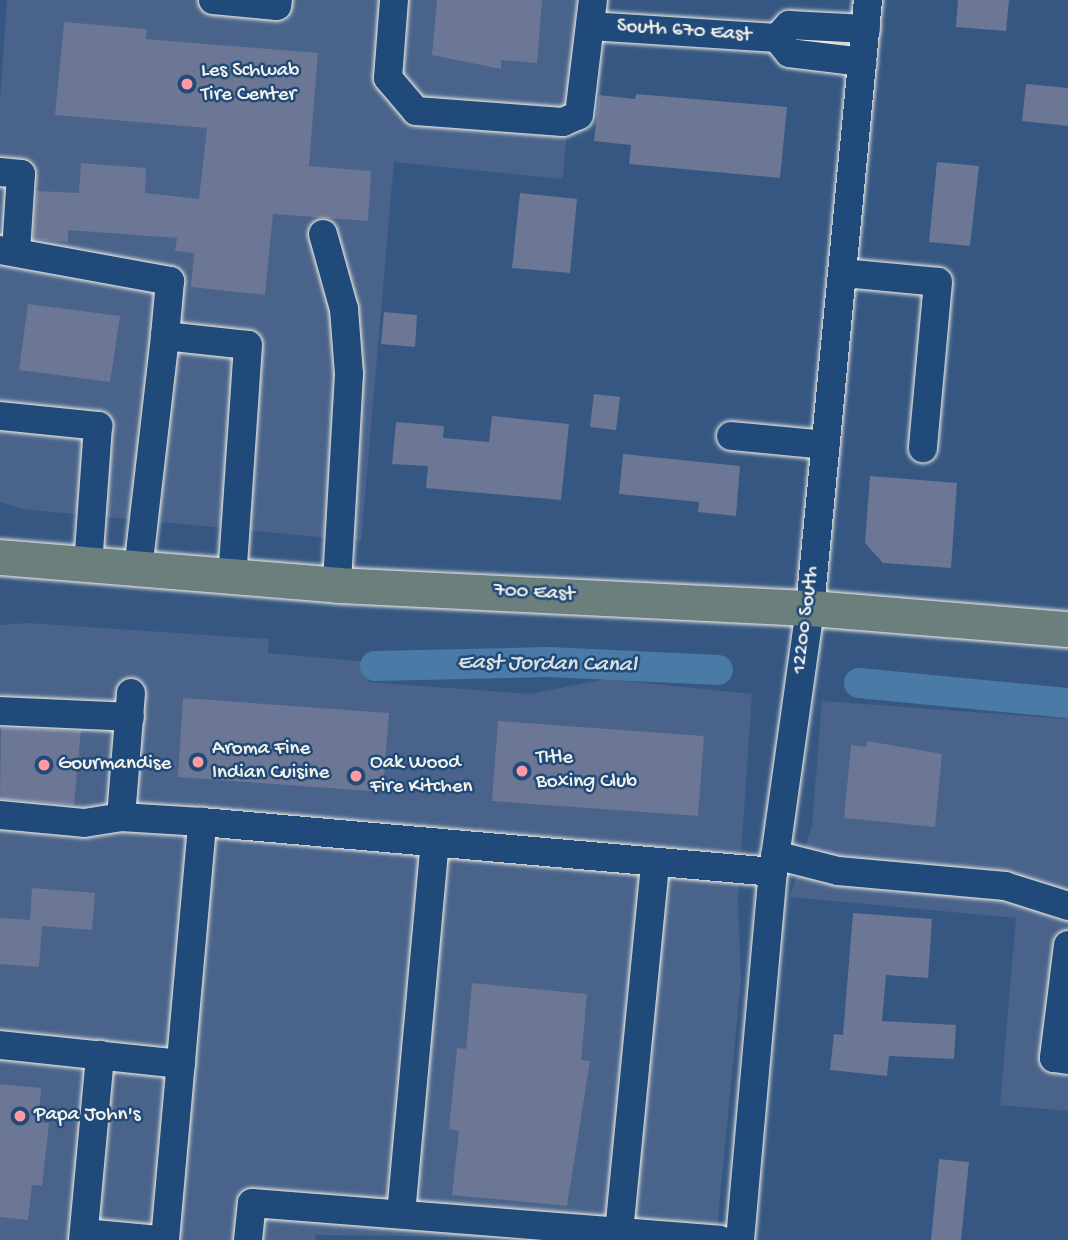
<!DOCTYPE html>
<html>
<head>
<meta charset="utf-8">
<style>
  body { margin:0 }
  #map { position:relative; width:1068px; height:1240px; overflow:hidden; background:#365782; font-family:"Gochi Hand",sans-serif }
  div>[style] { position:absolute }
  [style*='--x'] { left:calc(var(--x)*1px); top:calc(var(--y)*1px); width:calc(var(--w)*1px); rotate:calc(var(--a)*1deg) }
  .built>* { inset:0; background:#49638a }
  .canal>* { height:30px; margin:-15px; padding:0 15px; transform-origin:15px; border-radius:15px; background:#497ba6 }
  .building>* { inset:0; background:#6c7695 }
  .roads { filter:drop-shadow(0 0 2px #f4f1e8) drop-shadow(0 0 2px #f4f1e8) }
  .minor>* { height:28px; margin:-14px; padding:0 14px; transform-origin:14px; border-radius:14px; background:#1f4a7a }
  .major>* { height:35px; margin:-17.5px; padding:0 17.5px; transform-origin:17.5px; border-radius:17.5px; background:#6b7f7c }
  .dots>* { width:19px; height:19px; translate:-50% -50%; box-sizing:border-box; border:4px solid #1f4a7a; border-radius:50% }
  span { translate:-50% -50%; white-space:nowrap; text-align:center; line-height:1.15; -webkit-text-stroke:5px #1f4a7a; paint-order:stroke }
  .street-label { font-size:21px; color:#f4f1e8 }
  .poi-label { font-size:21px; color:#f4f1e8 }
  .left { translate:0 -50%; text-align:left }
  .water-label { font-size:23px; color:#dadfde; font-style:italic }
</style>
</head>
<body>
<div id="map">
  <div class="built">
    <i style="clip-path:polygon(7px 0,577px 0,563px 179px,394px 162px,361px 541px,22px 509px,0 502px,0 102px)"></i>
    <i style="clip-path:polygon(28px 623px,269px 639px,268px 653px,369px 662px,368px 682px,530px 694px,606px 679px,752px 694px,738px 900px,741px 980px,716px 1240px,316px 1235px,315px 1240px,0 1240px,0 625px)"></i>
    <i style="clip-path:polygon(822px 701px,1068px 719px,1068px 1111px,1000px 1105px,1016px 918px,790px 897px,812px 825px)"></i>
  </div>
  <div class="canal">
    <i style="--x:375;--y:666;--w:174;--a:-1.3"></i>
    <i style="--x:549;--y:662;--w:169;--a:2.7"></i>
    <i style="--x:859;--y:683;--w:210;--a:5.5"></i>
  </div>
  <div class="building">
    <i style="clip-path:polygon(437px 0,542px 0,537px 63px,501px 60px,501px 69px,432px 55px)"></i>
    <i style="clip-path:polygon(958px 0,1009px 0,1006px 31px,956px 27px)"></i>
    <i style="clip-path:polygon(64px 22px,147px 29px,146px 39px,318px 53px,309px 166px,371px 171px,368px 221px,273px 214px,265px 295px,191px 287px,194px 253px,175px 251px,177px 238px,68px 230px,68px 242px,33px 239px,37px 191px,79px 193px,81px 163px,146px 168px,145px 193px,199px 199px,207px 128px,55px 115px)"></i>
    <i style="clip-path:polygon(1026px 84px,1068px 88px,1068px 126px,1022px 121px)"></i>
    <i style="clip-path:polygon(636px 94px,787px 107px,780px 178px,629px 164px,631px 145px,594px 141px,599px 95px,635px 99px)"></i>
    <i style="clip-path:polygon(937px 162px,979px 166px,970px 246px,929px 242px)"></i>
    <i style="clip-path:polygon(520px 193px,577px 199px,570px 273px,512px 268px)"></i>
    <i style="clip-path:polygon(28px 304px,120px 316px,110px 382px,19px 370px)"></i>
    <i style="clip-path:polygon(384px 312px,417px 315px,415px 347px,381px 344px)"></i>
    <i style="clip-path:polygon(594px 394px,620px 397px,616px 430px,590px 427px)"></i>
    <i style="clip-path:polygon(492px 416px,569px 424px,561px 500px,426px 488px,428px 466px,392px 464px,396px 422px,444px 426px,443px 438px,489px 442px)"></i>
    <i style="clip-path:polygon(623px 454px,740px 466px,736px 516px,698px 512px,699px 502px,619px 494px)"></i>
    <i style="clip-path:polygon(870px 476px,957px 483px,951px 568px,883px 563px,865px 543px)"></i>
    <i style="clip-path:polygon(183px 698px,389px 713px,383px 792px,178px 777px)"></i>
    <i style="clip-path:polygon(498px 721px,704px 736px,698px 816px,492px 801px)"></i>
    <i style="clip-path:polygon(1px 728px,81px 731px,74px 805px,0 799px)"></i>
    <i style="clip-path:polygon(867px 741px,942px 754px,935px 827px,844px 818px,851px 745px,866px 747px)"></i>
    <i style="clip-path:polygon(32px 888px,95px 893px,92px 930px,42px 926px,39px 967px,0 964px,0 918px,30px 920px)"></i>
    <i style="clip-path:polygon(853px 913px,932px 919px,928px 978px,886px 975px,882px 1021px,956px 1025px,954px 1059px,889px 1056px,887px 1076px,830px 1070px,834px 1034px,843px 1035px)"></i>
    <i style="clip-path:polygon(472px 983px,587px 994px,581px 1060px,590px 1061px,567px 1206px,452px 1195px,459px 1131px,449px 1129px,457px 1048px,466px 1049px)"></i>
    <i style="clip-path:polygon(0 1084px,41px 1088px,38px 1122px,49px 1123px,42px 1186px,32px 1185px,28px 1220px,0 1217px)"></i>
    <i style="clip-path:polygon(939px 1159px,969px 1162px,961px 1240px,931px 1240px)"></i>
  </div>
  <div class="roads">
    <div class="minor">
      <i style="--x:213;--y:0;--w:64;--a:5.4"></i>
      <i style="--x:277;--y:6;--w:6;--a:-81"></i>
      <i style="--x:394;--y:0;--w:78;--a:94.4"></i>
      <i style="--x:388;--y:78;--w:43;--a:49.7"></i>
      <i style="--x:416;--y:111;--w:147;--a:4.3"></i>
      <i style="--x:563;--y:122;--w:17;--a:-24"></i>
      <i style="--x:579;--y:115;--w:116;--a:-83.1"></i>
      <i style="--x:590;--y:26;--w:187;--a:3.7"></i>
      <i style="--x:777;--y:38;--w:18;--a:-47"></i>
      <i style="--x:789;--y:25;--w:77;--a:3"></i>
      <i style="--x:777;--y:38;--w:19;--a:51"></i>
      <i style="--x:789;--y:53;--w:74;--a:7"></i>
      <i style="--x:0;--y:172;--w:21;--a:5"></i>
      <i style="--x:21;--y:174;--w:77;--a:93.7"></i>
      <i style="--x:323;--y:234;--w:78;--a:74.4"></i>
      <i style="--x:344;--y:309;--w:65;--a:85.6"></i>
      <i style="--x:349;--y:374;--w:211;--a:93.3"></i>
      <i style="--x:0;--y:250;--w:173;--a:10.3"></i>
      <i style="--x:170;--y:281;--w:55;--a:95.2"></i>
      <i style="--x:843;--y:273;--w:95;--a:5.4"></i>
      <i style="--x:938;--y:282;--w:167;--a:95.2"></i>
      <i style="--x:0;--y:416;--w:99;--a:5.8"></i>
      <i style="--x:98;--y:426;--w:139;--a:94.1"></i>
      <i style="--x:731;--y:436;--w:95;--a:5.4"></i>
      <i style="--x:138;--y:570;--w:236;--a:-83.4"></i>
      <i style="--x:165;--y:336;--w:83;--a:6.2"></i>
      <i style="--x:248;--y:345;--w:234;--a:93.9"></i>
      <i style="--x:131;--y:693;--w:124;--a:94.6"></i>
      <i style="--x:121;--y:817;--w:81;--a:3.5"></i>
      <i style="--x:0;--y:711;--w:130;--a:2.6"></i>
      <i style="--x:0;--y:815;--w:84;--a:5.4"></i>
      <i style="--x:84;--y:823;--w:37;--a:-9"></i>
      <i style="--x:775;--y:855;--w:65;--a:14.3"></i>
      <i style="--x:838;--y:871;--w:168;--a:5.1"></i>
      <i style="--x:1005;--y:886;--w:66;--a:17.6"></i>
      <i style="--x:1068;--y:945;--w:114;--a:97.1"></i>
      <i style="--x:1054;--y:1058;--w:14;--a:8"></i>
      <i style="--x:0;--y:1045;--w:182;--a:6"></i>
      <i style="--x:401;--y:1214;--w:373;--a:-84.8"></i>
      <i style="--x:619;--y:1232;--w:372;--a:-84.4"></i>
      <i style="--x:84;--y:1233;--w:75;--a:5.3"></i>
      <i style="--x:83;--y:1240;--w:186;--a:-84.7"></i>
      <i style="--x:165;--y:1240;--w:420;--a:-84.9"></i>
      <i style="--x:202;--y:822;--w:573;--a:5"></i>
      <i style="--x:248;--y:1240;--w:37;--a:-84"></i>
      <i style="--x:252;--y:1203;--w:469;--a:4.5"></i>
      <i style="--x:740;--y:1240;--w:369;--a:-84.9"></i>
      <i style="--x:773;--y:872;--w:267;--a:-82"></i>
      <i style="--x:810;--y:608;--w:611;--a:-84.55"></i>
    </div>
    <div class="major">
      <i style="--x:0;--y:557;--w:338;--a:4.7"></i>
      <i style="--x:337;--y:585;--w:474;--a:2.8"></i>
      <i style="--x:810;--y:608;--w:259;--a:4.7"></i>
    </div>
  </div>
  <div class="dots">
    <i style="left:187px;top:84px;background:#ff9aa2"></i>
    <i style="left:198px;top:762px;background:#ff9aa2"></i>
    <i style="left:44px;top:765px;background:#ff9aa2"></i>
    <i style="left:522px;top:771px;background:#ff9aa2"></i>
    <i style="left:356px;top:776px;background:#ff9aa2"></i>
    <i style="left:20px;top:1116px;background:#ff9aa2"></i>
  </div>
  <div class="street-label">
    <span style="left:684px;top:32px;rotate:4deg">South 670 East</span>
    <span style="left:534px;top:594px;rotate:3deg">700 East</span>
    <span style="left:807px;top:620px;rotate:-83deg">12200 South</span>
  </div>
  <div class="poi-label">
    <span class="left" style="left:201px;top:84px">Les Schwab<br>Tire Center</span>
    <span class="left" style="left:212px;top:762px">Aroma Fine<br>Indian Cuisine</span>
    <span class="left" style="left:536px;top:771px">TItle<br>Boxing Club</span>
    <span class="left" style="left:370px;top:776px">Oak Wood<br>Fire Kitchen</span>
    <span class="left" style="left:58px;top:765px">Gourmandise</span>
    <span class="left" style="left:34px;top:1116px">Papa John's</span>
  </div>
  <div class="water-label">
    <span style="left:547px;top:665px;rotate:1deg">East Jordan Canal</span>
  </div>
</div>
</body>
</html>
